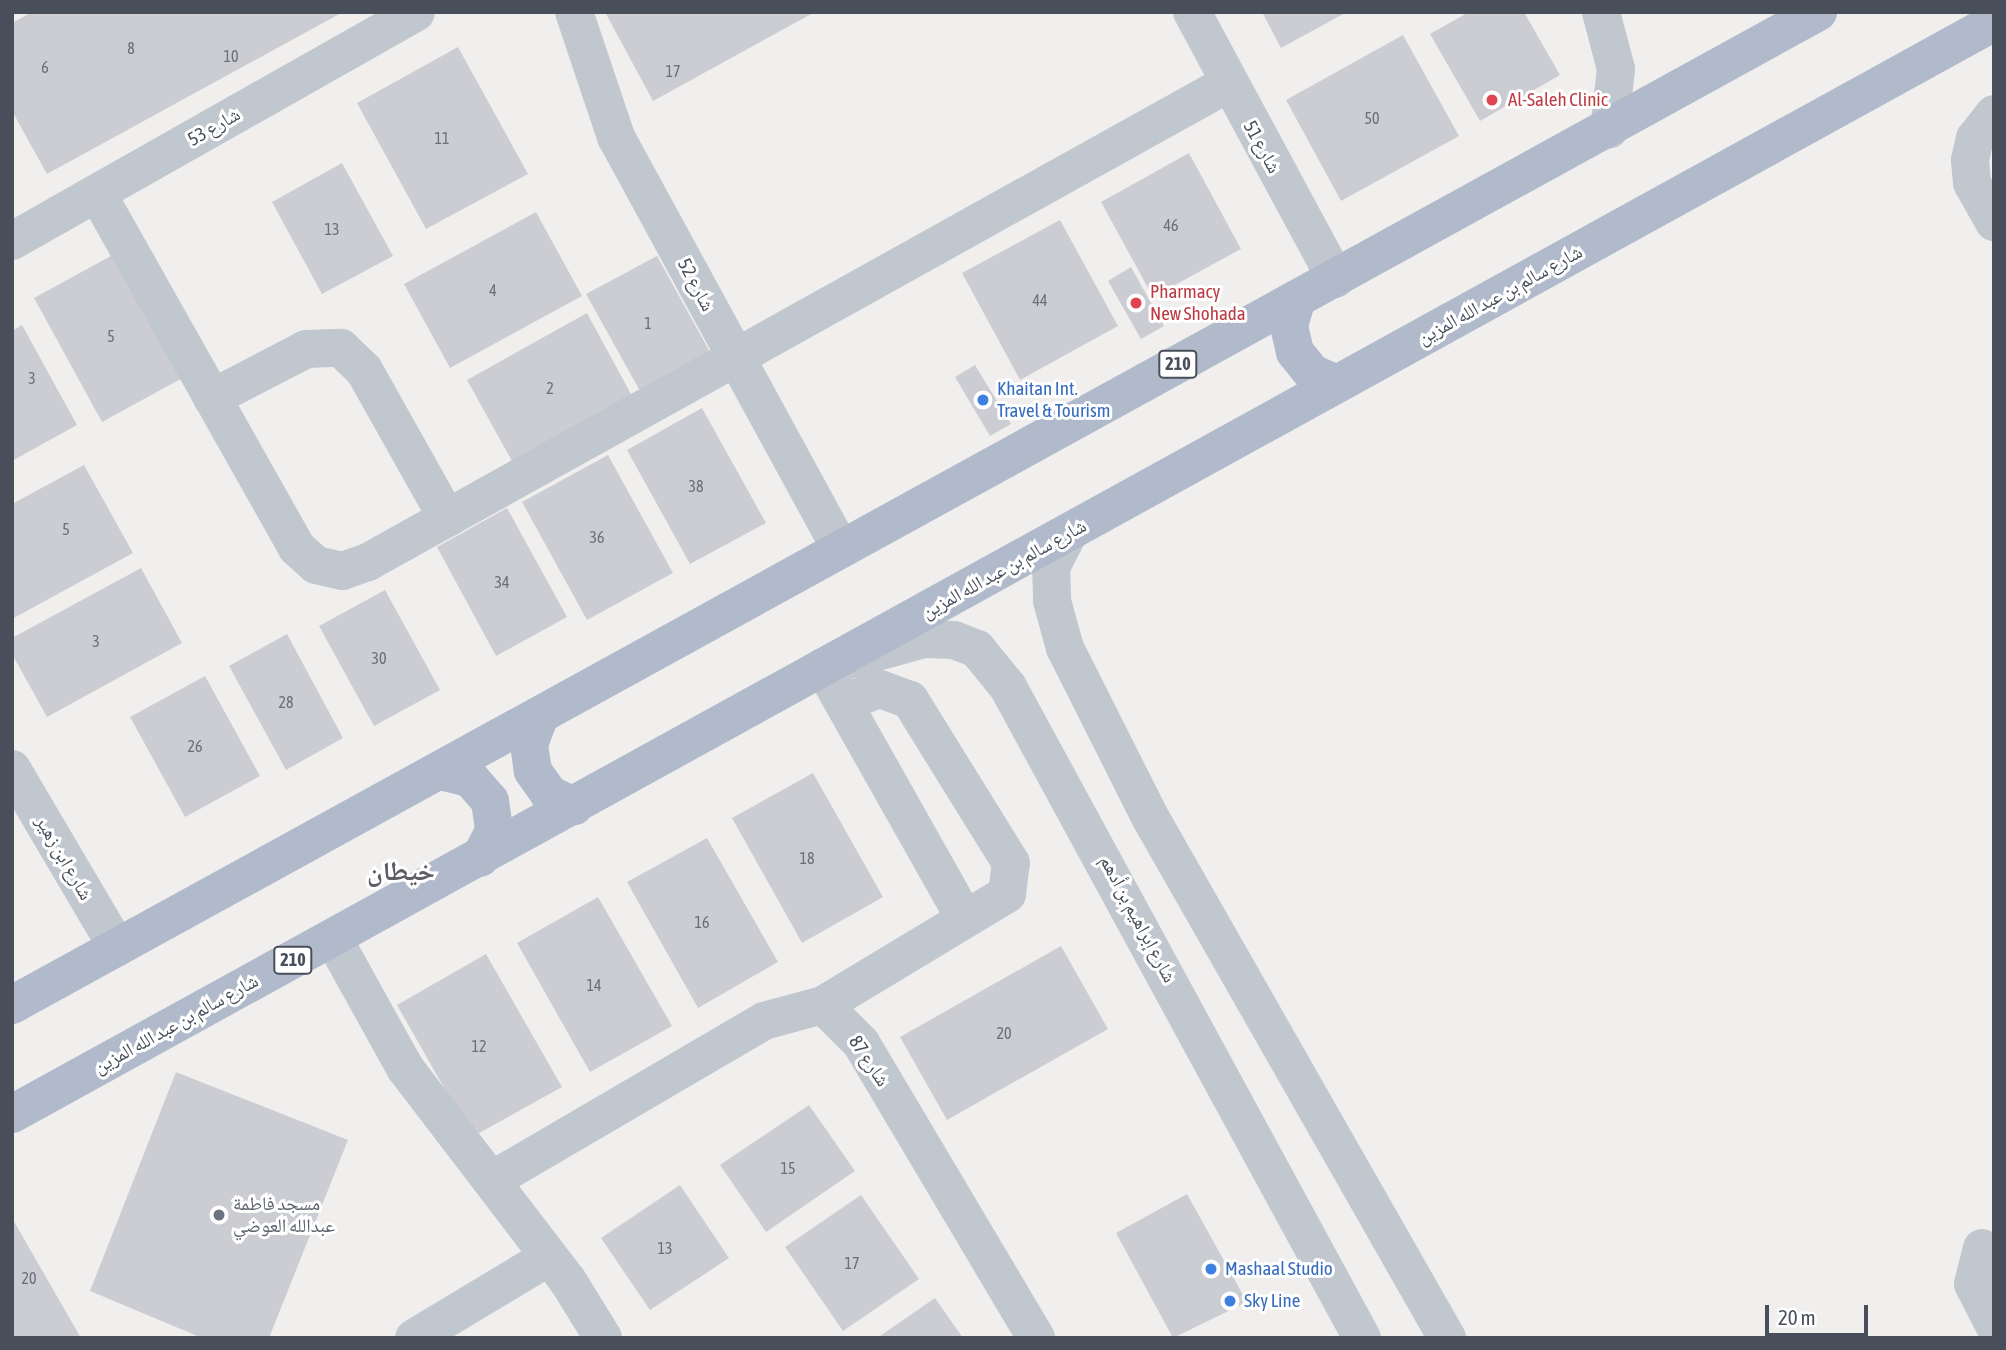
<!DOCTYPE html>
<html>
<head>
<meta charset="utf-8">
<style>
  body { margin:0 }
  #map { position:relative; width:2006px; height:1350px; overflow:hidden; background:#f1efee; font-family:"Asap Condensed","Noto Naskh Arabic",sans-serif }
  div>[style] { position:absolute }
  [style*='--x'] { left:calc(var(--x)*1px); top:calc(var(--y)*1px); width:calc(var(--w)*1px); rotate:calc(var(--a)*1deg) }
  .building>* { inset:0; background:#cccdd3 }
  .minor>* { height:38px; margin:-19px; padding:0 19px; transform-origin:19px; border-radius:19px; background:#c0c7cf }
  .major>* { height:38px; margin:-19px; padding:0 19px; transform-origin:19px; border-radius:19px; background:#b1bacb }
  .dots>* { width:19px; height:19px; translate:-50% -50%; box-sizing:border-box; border:4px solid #fff; border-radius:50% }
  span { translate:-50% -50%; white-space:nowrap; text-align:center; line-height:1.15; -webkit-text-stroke:6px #fff; paint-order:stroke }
  .number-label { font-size:16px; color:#696e78 }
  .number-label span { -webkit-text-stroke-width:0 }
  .shield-label span { padding:2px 5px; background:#fff; border:2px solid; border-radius:5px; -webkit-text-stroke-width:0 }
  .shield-label { font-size:18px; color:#484f5a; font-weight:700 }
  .health-label { font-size:19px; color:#be3a42 }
  .left { translate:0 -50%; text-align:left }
  .street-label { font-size:19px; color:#484f5a }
  .shop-label { font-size:19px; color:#366cbe }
  .worship-label { font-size:19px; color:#5b616d }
  .district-label { font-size:26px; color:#5c5e63; font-weight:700 }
  .frame { position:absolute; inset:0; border:14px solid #484f5a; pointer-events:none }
  .scale { position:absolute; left:1765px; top:1305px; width:103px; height:32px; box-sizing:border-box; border:4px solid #484f5a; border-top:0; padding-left:9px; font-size:21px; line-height:24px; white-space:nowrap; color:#484f5a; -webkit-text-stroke:5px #fff; paint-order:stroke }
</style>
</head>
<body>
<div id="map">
  <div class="building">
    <i style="clip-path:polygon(32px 12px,343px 12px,47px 174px,12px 111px,12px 23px)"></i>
    <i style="clip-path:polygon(605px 12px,815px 12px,653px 101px)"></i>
    <i style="clip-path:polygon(1262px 12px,1347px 12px,1281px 48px)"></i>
    <i style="clip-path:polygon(1469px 12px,1524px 12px,1560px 75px,1480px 121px,1430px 34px)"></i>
    <i style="clip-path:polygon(1403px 35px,1459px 136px,1341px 201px,1286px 100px)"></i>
    <i style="clip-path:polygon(458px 47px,528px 174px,426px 229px,357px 103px)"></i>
    <i style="clip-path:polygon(1189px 153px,1241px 249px,1153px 297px,1101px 202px)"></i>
    <i style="clip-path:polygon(342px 163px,393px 256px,322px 294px,272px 202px)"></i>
    <i style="clip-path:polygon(536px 212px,582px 296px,450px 368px,404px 284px)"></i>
    <i style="clip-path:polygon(1060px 220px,1118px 326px,1020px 380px,962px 273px)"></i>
    <i style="clip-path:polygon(120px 251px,188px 375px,102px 422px,34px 298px)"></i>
    <i style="clip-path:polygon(657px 256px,710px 352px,640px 391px,586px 294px)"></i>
    <i style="clip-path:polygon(1131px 267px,1164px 326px,1141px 339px,1108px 281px)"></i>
    <i style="clip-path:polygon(587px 313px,632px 396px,512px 461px,467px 380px)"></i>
    <i style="clip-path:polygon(22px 325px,77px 425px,12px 461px,12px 331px)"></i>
    <i style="clip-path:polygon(975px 365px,1011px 424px,990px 436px,955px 377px)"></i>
    <i style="clip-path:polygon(702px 408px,766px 523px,690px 564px,627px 450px)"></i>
    <i style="clip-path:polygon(608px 455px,673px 573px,587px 620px,522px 502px)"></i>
    <i style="clip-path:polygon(84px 465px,133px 553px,12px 619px,12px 504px)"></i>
    <i style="clip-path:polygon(507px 508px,567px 617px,496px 656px,437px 547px)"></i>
    <i style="clip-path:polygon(141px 568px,182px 643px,47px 717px,12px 654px,12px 638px)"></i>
    <i style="clip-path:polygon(385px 590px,440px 690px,374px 726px,319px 626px)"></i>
    <i style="clip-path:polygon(287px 634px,343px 738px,286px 770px,229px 666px)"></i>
    <i style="clip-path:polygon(205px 676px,260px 776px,185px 817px,130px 717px)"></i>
    <i style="clip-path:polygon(813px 773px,883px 897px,802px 943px,732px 818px)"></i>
    <i style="clip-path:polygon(707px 838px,778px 962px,698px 1008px,627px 882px)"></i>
    <i style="clip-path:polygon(598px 897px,672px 1026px,590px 1072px,517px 943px)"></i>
    <i style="clip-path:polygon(1061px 946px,1108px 1029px,947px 1120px,900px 1037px)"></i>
    <i style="clip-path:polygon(486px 954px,562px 1087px,472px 1137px,397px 1005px)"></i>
    <i style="clip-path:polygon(176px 1072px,348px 1140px,269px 1338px,202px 1338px,90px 1291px)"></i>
    <i style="clip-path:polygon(809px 1105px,855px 1171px,766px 1232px,720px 1165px)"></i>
    <i style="clip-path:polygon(680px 1185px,729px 1258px,650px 1310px,601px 1238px)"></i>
    <i style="clip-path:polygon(1187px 1194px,1247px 1302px,1173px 1338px,1116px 1233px)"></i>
    <i style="clip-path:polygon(861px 1195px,919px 1279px,843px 1331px,785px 1247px)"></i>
    <i style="clip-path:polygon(12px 1218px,81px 1338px,12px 1338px)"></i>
    <i style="clip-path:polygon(935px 1298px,963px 1338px,877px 1338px)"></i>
  </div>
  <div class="minor">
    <i style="--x:574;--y:12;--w:132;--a:71.4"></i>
    <i style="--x:616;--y:137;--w:467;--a:61.4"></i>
    <i style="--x:1192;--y:12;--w:303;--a:61.7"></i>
    <i style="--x:1601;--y:12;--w:59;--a:75.3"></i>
    <i style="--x:1616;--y:69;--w:61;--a:96.5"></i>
    <i style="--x:1994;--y:114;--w:31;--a:128"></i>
    <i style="--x:1975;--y:138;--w:23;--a:103"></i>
    <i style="--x:1970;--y:160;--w:23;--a:85"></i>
    <i style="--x:1972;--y:183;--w:45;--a:60.6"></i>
    <i style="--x:97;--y:193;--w:407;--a:60.6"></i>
    <i style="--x:297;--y:548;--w:25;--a:42"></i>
    <i style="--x:316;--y:565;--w:27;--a:13"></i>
    <i style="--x:342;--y:571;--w:28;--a:-19"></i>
    <i style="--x:368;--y:562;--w:983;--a:-29.09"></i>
    <i style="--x:12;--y:241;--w:464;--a:-29.5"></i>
    <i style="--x:212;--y:398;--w:106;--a:-27.5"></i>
    <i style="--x:306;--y:349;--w:35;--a:-2"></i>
    <i style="--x:341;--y:348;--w:32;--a:44"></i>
    <i style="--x:364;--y:370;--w:170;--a:60.7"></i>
    <i style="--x:1068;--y:534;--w:37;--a:117"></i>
    <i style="--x:1051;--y:567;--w:34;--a:88"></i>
    <i style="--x:1052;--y:601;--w:49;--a:74.5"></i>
    <i style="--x:1065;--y:648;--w:189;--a:63.3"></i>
    <i style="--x:1150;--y:817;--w:600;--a:60.31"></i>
    <i style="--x:12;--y:769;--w:207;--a:59.5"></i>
    <i style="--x:965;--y:919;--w:289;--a:-119.4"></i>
    <i style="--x:823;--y:667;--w:105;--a:-15.5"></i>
    <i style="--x:924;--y:639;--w:30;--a:2"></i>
    <i style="--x:954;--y:640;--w:25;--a:21"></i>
    <i style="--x:977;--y:649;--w:49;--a:50.8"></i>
    <i style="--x:1008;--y:687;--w:741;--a:61.46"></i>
    <i style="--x:333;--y:938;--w:149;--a:61"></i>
    <i style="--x:405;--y:1068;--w:268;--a:52.6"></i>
    <i style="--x:568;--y:1281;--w:67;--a:58.4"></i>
    <i style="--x:823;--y:1005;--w:54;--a:45"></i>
    <i style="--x:861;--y:1043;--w:343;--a:59.3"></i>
    <i style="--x:492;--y:1180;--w:315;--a:-30.3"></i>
    <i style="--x:764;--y:1021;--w:61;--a:-15.2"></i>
    <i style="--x:823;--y:1005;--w:215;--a:-31.1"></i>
    <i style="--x:1007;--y:894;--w:31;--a:-83"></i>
    <i style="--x:1011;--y:863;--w:192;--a:-121.8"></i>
    <i style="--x:910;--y:700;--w:33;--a:-160"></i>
    <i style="--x:879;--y:689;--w:38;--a:158"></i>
    <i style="--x:1982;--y:1248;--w:37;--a:104"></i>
    <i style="--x:1973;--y:1284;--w:46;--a:62.9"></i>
    <i style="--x:414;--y:1338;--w:157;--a:-31"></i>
  </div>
  <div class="major">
    <i style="--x:1297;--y:299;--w:28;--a:107"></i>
    <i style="--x:1289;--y:326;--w:27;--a:77"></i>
    <i style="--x:1295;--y:352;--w:27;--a:51"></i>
    <i style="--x:1312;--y:373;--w:27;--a:24"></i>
    <i style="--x:539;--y:718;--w:28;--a:111"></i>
    <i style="--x:529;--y:744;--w:27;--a:82"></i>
    <i style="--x:533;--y:771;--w:28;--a:55"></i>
    <i style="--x:549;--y:794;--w:28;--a:26"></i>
    <i style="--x:441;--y:771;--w:30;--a:14"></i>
    <i style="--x:470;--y:778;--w:30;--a:49"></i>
    <i style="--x:490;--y:801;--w:30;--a:82"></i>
    <i style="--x:494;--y:831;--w:30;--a:117"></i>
    <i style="--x:12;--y:1005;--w:2061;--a:-28.8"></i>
    <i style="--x:12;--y:1114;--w:2263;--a:-28.85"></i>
  </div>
  <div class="dots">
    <i style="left:1492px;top:100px;background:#e0444e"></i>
    <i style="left:1136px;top:303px;background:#e0444e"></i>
    <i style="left:983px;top:400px;background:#3f7fe0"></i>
    <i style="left:219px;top:1215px;background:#6b7280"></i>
    <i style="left:1211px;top:1269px;background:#3f7fe0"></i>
    <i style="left:1230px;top:1301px;background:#3f7fe0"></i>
  </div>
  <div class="number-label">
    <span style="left:131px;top:48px">8</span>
    <span style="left:231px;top:56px">10</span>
    <span style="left:45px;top:67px">6</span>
    <span style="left:673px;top:71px">17</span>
    <span style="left:1372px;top:118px">50</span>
    <span style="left:442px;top:138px">11</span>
    <span style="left:1171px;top:225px">46</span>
    <span style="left:332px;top:229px">13</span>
    <span style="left:493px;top:290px">4</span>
    <span style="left:1040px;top:300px">44</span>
    <span style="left:648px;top:323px">1</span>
    <span style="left:111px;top:336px">5</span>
    <span style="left:32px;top:378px">3</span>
    <span style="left:550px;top:388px">2</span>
    <span style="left:696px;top:486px">38</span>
    <span style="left:66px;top:529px">5</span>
    <span style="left:597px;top:537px">36</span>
    <span style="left:502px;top:582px">34</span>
    <span style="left:96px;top:641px">3</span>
    <span style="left:379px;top:658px">30</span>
    <span style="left:286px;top:702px">28</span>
    <span style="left:195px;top:746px">26</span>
    <span style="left:807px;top:858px">18</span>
    <span style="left:702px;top:922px">16</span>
    <span style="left:594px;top:985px">14</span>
    <span style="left:1004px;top:1033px">20</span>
    <span style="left:479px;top:1046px">12</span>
    <span style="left:788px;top:1168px">15</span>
    <span style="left:665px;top:1248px">13</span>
    <span style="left:852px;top:1263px">17</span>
    <span style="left:29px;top:1278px">20</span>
  </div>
  <div class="shield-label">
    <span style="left:1178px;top:364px">210</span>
    <span style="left:293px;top:960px">210</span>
  </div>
  <div class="health-label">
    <span class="left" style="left:1508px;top:100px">Al-Saleh Clinic</span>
    <span class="left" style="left:1150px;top:303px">Pharmacy<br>New Shohada</span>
  </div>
  <div class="street-label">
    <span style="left:214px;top:127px;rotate:-30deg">شارع 53</span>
    <span style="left:1262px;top:147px;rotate:61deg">51 شارع</span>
    <span style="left:696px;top:285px;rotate:62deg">شارع 52</span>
    <span style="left:1500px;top:295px;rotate:-29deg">شارع سالم بن عبد الله المزين</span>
    <span style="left:1004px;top:569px;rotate:-29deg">شارع سالم بن عبد الله المزين</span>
    <span style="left:64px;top:858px;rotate:60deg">شارع ابن زهير</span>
    <span style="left:1138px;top:919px;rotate:62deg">شارع إبراهيم بن أدهم</span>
    <span style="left:176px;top:1024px;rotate:-29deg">شارع سالم بن عبد الله المزين</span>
    <span style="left:869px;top:1061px;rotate:56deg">شارع 87</span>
  </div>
  <div class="shop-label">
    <span class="left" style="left:997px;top:400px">Khaitan Int.<br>Travel &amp; Tourism</span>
    <span class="left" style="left:1225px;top:1269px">Mashaal Studio</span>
    <span class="left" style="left:1244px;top:1301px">Sky Line</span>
  </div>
  <div class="worship-label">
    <span class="left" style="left:233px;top:1215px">مسجد فاطمة<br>عبدالله العوضي</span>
  </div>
  <div class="district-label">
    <span style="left:401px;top:872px">خيطان</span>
  </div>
  <div class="frame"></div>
  <div class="scale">20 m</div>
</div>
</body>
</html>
